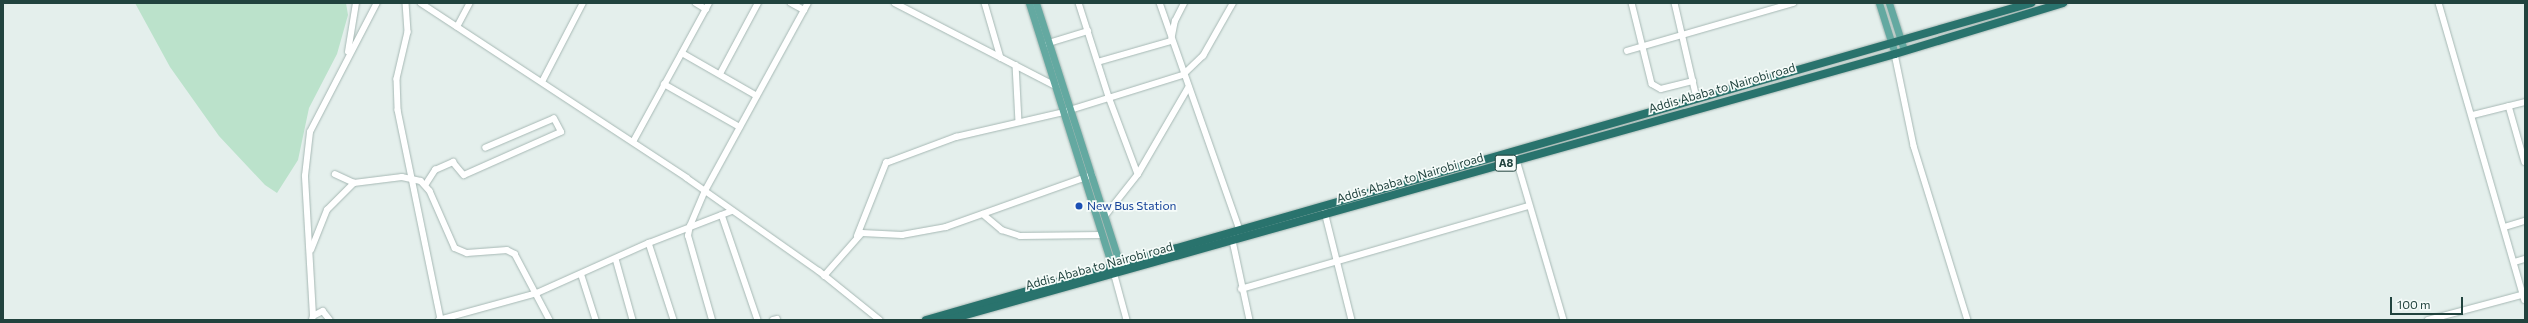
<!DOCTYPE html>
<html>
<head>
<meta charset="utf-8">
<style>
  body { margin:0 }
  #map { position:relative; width:2528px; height:323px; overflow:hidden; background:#e4efec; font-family:Commissioner,sans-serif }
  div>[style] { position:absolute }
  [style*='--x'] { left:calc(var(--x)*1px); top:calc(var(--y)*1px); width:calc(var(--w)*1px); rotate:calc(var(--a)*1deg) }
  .green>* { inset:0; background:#bbe2cb }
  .roads { filter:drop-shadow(0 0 1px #a6b8b4) drop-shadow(0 0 1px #a6b8b4) }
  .minor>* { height:5.5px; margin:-2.75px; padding:0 2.75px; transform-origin:2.75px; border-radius:2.75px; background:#fff }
  .major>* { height:7px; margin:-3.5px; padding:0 3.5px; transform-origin:3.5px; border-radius:3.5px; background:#64a9a1 }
  .highway>* { height:8px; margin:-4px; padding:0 4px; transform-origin:4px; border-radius:4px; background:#29736d }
  .dots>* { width:11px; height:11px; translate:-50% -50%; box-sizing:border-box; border:2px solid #f5fbf9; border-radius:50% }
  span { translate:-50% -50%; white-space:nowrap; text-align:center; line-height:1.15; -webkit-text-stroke:3.5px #f5fbf9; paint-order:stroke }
  .shield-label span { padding:1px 3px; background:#f5fbf9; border:1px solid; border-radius:3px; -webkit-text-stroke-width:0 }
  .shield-label { font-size:11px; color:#21433e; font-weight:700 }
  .street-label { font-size:12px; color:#21433e }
  .transit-label { font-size:12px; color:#164399 }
  .left { translate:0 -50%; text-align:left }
  .frame { position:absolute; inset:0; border:4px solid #21433e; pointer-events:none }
  .scale { position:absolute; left:2390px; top:297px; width:73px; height:18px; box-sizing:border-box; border:2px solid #21433e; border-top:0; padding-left:5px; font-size:12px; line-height:14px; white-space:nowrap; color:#21433e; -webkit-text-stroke:3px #f5fbf9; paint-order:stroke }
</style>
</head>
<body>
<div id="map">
  <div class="green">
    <i style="clip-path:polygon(135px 3px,346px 3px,348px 15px,337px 54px,309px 108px,298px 160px,277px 193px,265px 185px,219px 136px,170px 67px)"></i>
  </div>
  <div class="roads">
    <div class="minor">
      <i style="--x:406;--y:3;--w:29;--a:86"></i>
      <i style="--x:408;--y:32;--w:48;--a:103.2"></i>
      <i style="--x:397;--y:79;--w:31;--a:88"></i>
      <i style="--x:398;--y:110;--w:214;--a:78.4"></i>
      <i style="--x:421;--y:3;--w:318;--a:33.3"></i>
      <i style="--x:687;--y:178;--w:161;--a:35.2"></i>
      <i style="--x:819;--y:271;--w:78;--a:38.8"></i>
      <i style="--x:696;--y:3;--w:12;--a:31"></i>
      <i style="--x:791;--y:3;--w:15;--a:28"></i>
      <i style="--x:895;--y:3;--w:181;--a:27.3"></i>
      <i style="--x:985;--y:3;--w:57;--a:73.8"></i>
      <i style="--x:1079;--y:3;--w:99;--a:72.3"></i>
      <i style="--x:1109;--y:97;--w:82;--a:69.4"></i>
      <i style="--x:1160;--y:3;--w:241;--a:70.6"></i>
      <i style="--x:1240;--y:230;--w:13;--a:122"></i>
      <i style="--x:1233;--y:241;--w:81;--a:77.9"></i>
      <i style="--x:1632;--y:3;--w:83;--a:76.1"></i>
      <i style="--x:1652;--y:84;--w:10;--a:29"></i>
      <i style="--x:1661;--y:89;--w:33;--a:-14"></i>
      <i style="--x:1675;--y:3;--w:98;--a:77"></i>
      <i style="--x:2439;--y:3;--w:309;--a:73.9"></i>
      <i style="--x:457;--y:27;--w:27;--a:-62"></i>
      <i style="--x:1046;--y:44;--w:44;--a:-17.2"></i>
      <i style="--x:1627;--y:51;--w:173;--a:-16.1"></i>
      <i style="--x:348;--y:52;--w:50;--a:-80.7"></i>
      <i style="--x:682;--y:53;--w:86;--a:29.8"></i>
      <i style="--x:1895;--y:54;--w:94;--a:78.3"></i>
      <i style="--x:1914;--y:146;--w:182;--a:72.8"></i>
      <i style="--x:1098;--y:62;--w:76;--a:-16"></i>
      <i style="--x:1171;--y:41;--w:20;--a:-79"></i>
      <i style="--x:1175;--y:21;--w:20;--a:-63"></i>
      <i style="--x:1016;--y:65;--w:57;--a:87"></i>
      <i style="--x:720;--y:74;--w:81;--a:-61.8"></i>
      <i style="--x:542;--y:82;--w:89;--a:-62.6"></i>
      <i style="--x:664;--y:84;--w:87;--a:29.5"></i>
      <i style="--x:2509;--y:106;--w:58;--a:74.1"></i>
      <i style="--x:2473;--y:115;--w:54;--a:-14"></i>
      <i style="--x:633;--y:142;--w:158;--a:-61.3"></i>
      <i style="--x:1516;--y:157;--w:170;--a:73.6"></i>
      <i style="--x:335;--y:174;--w:21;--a:25"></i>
      <i style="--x:426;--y:184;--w:17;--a:-57"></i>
      <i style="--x:435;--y:170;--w:20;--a:-24"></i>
      <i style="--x:453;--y:162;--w:17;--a:50"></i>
      <i style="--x:464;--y:175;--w:106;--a:-23.9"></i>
      <i style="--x:561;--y:132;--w:15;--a:-118"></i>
      <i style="--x:554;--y:119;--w:74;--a:156.9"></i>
      <i style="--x:1325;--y:212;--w:111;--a:76"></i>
      <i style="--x:983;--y:214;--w:25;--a:40"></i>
      <i style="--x:1002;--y:230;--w:19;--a:18"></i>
      <i style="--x:1020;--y:236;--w:82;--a:-0.7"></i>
      <i style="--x:722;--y:215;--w:111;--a:71.1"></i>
      <i style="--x:1105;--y:216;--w:53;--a:-51.8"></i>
      <i style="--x:1138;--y:174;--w:99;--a:-59.8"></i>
      <i style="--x:2505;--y:227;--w:21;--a:-17"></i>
      <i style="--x:857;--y:236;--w:79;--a:-68.3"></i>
      <i style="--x:886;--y:163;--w:75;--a:-20.4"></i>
      <i style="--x:956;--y:137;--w:111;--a:-13"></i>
      <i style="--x:1064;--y:112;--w:125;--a:-17.3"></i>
      <i style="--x:1183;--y:75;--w:28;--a:-44"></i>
      <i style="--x:1203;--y:56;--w:61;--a:-60.5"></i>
      <i style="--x:649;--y:243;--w:81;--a:72"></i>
      <i style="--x:311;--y:250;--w:43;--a:-68.2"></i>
      <i style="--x:327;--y:210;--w:38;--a:-45"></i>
      <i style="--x:354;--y:183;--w:48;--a:-7.1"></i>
      <i style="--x:402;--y:177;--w:19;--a:12"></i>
      <i style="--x:421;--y:181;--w:13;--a:48"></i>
      <i style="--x:430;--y:191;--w:62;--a:66.3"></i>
      <i style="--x:455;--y:248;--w:13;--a:23"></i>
      <i style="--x:467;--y:253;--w:40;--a:-4.3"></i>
      <i style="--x:507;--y:250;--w:9;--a:27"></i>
      <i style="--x:515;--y:254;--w:75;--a:62.1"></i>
      <i style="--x:616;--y:259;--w:63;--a:74.4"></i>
      <i style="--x:2515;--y:262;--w:10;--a:-17"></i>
      <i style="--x:1114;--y:272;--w:50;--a:74.8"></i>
      <i style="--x:582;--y:276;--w:46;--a:72.3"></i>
      <i style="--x:824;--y:276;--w:57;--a:-48.5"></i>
      <i style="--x:862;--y:233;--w:40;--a:2.9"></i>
      <i style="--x:902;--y:235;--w:45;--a:-10.3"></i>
      <i style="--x:946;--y:227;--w:155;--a:-19.6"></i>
      <i style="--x:1241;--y:289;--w:300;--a:-16.1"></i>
      <i style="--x:313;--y:316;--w:140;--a:-93.3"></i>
      <i style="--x:305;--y:176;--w:44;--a:-83.5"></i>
      <i style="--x:310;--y:132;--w:145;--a:-62.6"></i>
      <i style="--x:312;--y:320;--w:4;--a:-76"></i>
      <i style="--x:313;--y:316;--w:11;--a:-27"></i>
      <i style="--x:323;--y:311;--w:11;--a:52"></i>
      <i style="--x:439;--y:320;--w:102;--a:-15.4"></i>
      <i style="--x:537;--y:293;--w:123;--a:-24.1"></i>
      <i style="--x:649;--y:243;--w:89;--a:-21.1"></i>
      <i style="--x:712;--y:320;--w:87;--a:-105.9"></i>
      <i style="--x:688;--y:236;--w:10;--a:-79"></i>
      <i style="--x:690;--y:226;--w:38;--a:-67"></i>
      <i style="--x:705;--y:191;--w:214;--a:-61.3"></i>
      <i style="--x:773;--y:320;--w:4;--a:-14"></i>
      <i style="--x:2428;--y:320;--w:100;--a:-15"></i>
    </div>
    <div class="major">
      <i style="--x:1029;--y:3;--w:282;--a:72.5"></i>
      <i style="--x:1036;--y:3;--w:278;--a:72.2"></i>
      <i style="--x:1879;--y:3;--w:53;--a:72.6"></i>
      <i style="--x:1889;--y:3;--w:49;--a:72.3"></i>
    </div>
    <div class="highway">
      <i style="--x:926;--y:320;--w:1150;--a:-16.01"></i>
      <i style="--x:948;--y:320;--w:984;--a:-15.69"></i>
      <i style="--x:1895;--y:54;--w:176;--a:-16.9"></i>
    </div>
  </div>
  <div class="dots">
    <i style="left:1079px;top:206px;background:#1a4fb4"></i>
  </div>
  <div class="shield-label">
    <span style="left:1506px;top:163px">A8</span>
  </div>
  <div class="street-label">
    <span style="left:1722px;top:88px;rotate:-16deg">Addis Ababa to Nairobi road</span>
    <span style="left:1410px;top:178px;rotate:-16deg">Addis Ababa to Nairobi road</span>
    <span style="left:1099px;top:266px;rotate:-15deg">Addis Ababa to Nairobi road</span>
  </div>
  <div class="transit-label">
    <span class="left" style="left:1087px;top:206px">New Bus Station</span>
  </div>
  <div class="frame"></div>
  <div class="scale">100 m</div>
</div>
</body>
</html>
